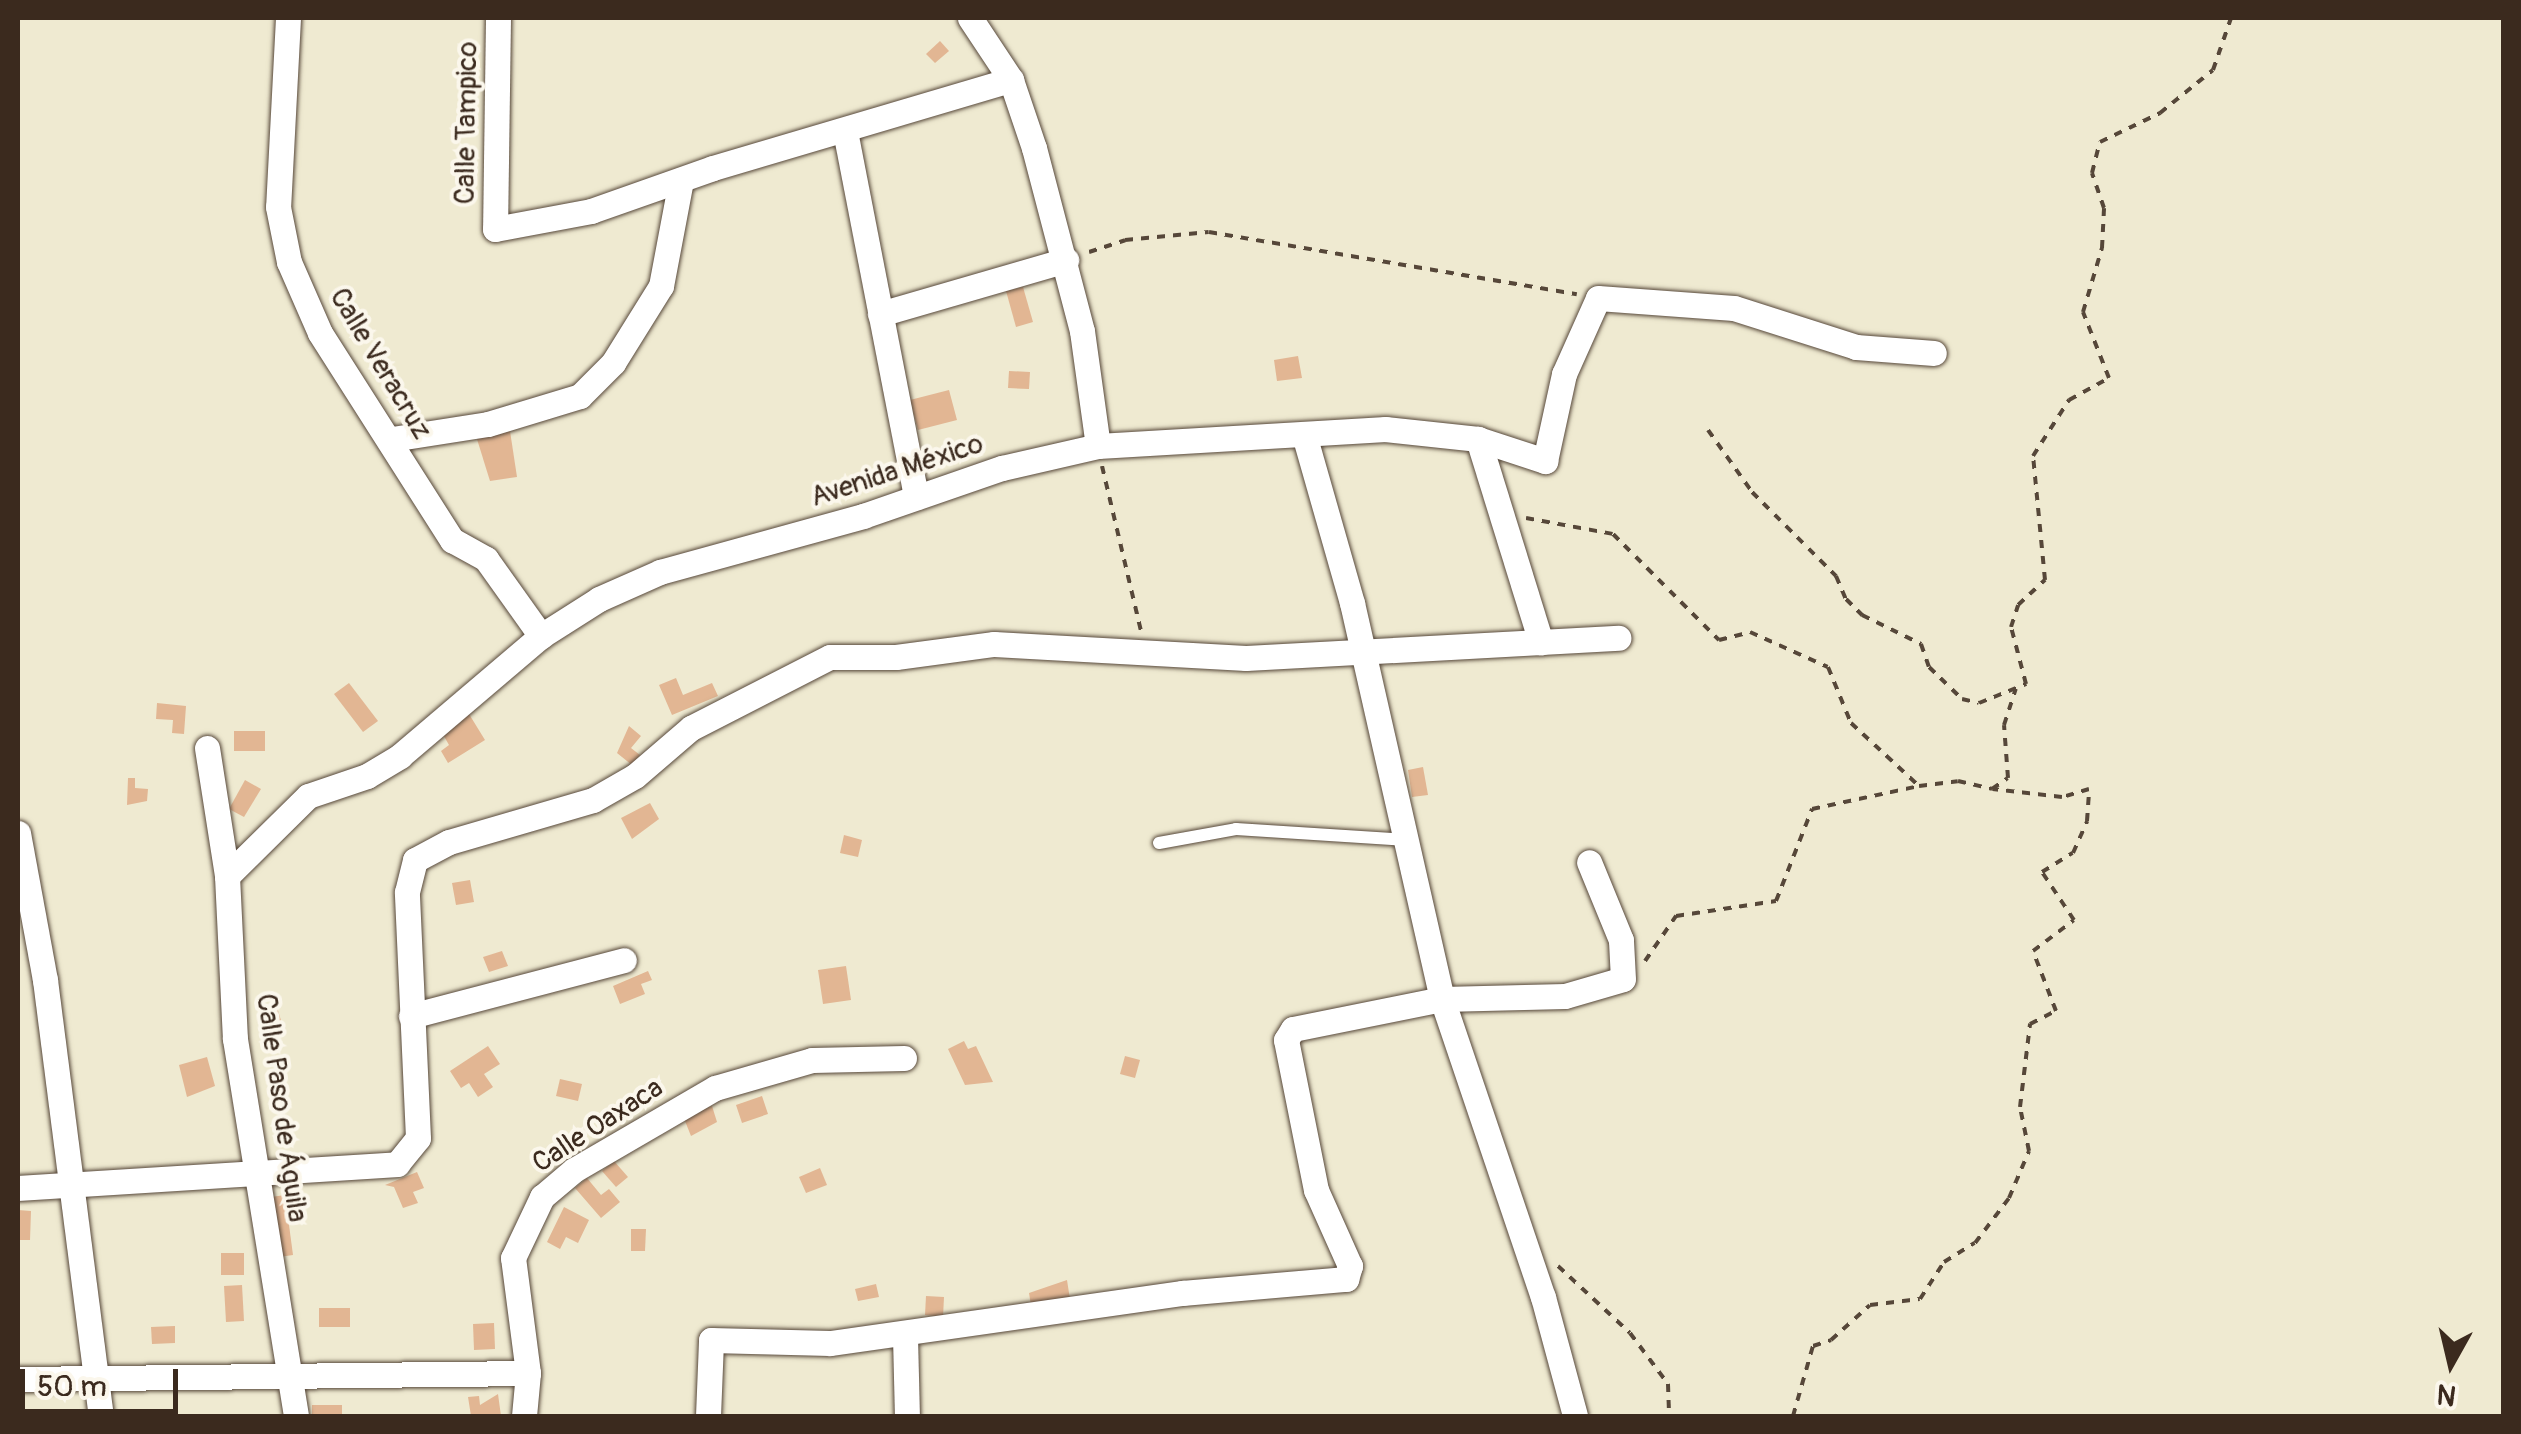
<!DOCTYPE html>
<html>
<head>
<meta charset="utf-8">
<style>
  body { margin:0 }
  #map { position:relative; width:2521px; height:1434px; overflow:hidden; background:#efead1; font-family:Pangolin,sans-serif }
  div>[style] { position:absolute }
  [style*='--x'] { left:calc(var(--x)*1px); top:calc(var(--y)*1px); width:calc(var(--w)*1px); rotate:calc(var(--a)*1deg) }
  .building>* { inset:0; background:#e2b693 }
  .path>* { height:4px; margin-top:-2px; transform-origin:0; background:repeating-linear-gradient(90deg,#564739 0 8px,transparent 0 16px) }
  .roads { filter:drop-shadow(0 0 2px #564739) drop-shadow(0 0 2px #564739) }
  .lane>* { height:12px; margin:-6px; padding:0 6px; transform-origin:6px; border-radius:6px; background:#fff }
  .street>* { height:25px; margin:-12.5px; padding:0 12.5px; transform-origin:12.5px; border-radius:12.5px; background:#fff }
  span { translate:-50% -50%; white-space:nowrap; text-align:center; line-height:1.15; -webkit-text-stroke:8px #fbf7ec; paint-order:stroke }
  .street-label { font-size:28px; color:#3b2a1e }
  .frame { position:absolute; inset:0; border:20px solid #3b2a1e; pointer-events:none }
  .north { position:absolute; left:2401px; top:1314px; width:100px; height:100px; -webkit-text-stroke:8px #fbf7ec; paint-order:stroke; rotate:188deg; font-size:28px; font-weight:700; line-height:40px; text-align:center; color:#3b2a1e }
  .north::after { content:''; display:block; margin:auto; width:35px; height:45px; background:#3b2a1e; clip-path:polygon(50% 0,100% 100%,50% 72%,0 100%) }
  .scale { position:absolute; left:20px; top:1369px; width:158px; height:45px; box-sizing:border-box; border:5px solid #3b2a1e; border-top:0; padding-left:12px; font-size:30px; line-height:35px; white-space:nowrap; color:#3b2a1e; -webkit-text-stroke:8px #fbf7ec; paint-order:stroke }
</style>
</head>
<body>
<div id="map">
  <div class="building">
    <i style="clip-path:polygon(940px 41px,949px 51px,935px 63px,926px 54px)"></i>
    <i style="clip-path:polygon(1023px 287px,1033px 322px,1016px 327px,1006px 291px)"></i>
    <i style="clip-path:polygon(1298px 356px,1302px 378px,1277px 381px,1274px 360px)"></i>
    <i style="clip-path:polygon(1009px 371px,1030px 372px,1029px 389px,1008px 388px)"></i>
    <i style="clip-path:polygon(949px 390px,957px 420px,918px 430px,910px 400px)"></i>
    <i style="clip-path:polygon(510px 431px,517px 477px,490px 481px,476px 436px)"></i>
    <i style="clip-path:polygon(676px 678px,683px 695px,712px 683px,718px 696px,672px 715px,659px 685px)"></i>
    <i style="clip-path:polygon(349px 683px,378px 721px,363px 732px,334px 694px)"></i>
    <i style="clip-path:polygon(157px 703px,186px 706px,184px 734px,172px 733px,173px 720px,156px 719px)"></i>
    <i style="clip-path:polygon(469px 714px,485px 740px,448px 763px,441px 751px,449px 745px,441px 731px)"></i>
    <i style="clip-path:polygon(629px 726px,641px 736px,631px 748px,640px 755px,632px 765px,617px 753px)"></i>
    <i style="clip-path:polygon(234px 731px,265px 731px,265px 751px,234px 751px)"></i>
    <i style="clip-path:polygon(1423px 767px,1428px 795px,1412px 797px,1408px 770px)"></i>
    <i style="clip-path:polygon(128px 778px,135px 778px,135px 788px,148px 789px,147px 801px,127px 805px)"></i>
    <i style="clip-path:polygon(245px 780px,261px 789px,244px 817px,229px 809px)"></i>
    <i style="clip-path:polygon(650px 803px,659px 819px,632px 839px,621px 818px)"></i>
    <i style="clip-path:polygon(844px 835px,862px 840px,858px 857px,840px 853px)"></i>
    <i style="clip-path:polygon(470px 880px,474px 902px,456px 905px,452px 883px)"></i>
    <i style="clip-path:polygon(502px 951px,508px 966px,489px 972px,483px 957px)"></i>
    <i style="clip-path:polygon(846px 966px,851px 1000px,823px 1004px,818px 970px)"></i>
    <i style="clip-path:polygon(648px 971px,652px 980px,641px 984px,645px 994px,620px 1004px,613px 986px)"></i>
    <i style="clip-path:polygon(277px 1007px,285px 1034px,269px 1038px,261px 1012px)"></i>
    <i style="clip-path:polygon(964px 1041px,968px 1049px,976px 1046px,993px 1082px,965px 1085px,948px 1049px)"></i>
    <i style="clip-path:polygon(488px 1046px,500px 1064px,484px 1074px,493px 1087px,478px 1097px,469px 1083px,461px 1088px,450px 1071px)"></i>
    <i style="clip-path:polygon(1125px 1056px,1140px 1060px,1135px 1078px,1120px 1074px)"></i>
    <i style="clip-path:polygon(207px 1057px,215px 1086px,187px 1097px,179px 1065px)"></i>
    <i style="clip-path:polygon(560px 1079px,582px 1084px,578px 1101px,556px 1096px)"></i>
    <i style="clip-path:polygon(762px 1096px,768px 1114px,742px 1123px,736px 1105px)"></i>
    <i style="clip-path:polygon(712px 1106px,717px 1122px,691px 1136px,683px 1116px)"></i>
    <i style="clip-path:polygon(614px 1161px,628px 1177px,616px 1187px,602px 1171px)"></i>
    <i style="clip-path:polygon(820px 1168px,827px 1185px,806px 1193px,799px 1177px)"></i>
    <i style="clip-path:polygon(417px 1172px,424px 1188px,413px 1192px,418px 1203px,403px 1208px,394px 1187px,385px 1185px)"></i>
    <i style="clip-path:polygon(587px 1178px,601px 1195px,609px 1189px,620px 1202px,601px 1218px,575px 1188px)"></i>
    <i style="clip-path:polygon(285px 1195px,293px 1255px,279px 1257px,271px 1197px)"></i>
    <i style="clip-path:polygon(564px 1207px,589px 1220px,578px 1243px,566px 1237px,560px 1249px,547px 1242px)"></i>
    <i style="clip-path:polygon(18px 1210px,31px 1211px,30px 1240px,18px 1240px)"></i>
    <i style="clip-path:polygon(631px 1229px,646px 1229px,645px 1251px,631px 1251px)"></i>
    <i style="clip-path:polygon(221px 1253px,244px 1253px,244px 1275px,221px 1275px)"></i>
    <i style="clip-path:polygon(1067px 1280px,1071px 1306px,1032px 1312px,1029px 1293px)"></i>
    <i style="clip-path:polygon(876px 1284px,879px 1297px,858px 1301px,855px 1289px)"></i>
    <i style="clip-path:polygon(242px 1285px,244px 1321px,226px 1322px,224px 1286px)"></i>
    <i style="clip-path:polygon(926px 1296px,944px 1297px,943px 1317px,925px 1315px)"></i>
    <i style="clip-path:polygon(319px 1308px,350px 1308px,350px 1327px,319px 1327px)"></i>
    <i style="clip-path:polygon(494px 1323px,495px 1349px,474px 1350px,473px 1324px)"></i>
    <i style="clip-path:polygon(175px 1326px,175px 1343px,152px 1344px,151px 1327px)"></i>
    <i style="clip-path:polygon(498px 1394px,501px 1416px,471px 1416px,468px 1397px,479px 1396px,480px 1405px)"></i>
    <i style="clip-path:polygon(312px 1405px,342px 1405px,342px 1416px,312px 1416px)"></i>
  </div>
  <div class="path">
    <i style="--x:628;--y:18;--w:8;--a:0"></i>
    <i style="--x:1089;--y:252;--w:38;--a:-18"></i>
    <i style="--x:1125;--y:240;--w:84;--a:-5.4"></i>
    <i style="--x:1209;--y:232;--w:373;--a:9.6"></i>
    <i style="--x:1708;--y:430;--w:76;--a:54.6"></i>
    <i style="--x:1752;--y:492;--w:119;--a:45"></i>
    <i style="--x:1836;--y:576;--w:25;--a:67"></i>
    <i style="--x:1846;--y:599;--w:23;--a:45"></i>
    <i style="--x:1862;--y:615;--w:66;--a:26.2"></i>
    <i style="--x:1921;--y:644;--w:24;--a:71"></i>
    <i style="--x:1929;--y:667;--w:46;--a:44.1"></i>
    <i style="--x:1962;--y:699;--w:17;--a:13"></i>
    <i style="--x:1979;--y:703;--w:51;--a:-22"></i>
    <i style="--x:2026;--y:684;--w:59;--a:-104.7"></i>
    <i style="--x:2011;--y:627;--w:23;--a:-72"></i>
    <i style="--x:2018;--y:605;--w:37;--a:-43"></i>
    <i style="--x:2045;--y:580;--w:125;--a:-95.5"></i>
    <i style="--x:2033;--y:456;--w:67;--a:-57.3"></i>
    <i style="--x:2069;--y:400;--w:46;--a:-28.8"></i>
    <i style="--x:2109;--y:378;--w:71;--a:-111.5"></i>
    <i style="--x:2083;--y:312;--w:67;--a:-73.5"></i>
    <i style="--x:2102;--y:248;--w:40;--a:-87.1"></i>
    <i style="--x:2104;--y:208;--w:37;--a:-109"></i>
    <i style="--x:2092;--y:173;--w:32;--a:-76"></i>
    <i style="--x:2100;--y:142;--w:67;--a:-25.8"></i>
    <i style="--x:2160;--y:113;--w:68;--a:-39.1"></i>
    <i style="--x:2213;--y:70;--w:55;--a:-70.9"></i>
    <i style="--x:1102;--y:466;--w:170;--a:76.7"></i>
    <i style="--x:1526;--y:518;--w:88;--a:10.4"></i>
    <i style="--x:1613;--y:534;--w:150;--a:45"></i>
    <i style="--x:1719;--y:640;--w:32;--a:-14"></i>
    <i style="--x:1750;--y:632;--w:85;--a:24.2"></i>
    <i style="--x:1828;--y:667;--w:61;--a:67.7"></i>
    <i style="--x:1851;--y:723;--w:93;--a:42.8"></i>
    <i style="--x:1919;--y:786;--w:39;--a:-7"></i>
    <i style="--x:1958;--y:781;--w:35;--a:13"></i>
    <i style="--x:1992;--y:789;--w:19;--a:-35"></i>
    <i style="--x:2008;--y:778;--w:53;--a:-94.3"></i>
    <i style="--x:2004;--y:725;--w:38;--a:-72"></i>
    <i style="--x:1645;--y:961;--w:55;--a:-55.4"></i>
    <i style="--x:1676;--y:916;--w:101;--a:-8.5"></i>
    <i style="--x:1776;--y:901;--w:99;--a:-68.6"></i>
    <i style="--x:1812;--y:809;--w:109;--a:-12.1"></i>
    <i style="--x:1558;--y:1266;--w:98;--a:42.9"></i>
    <i style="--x:1630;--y:1333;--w:64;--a:53.3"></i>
    <i style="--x:1668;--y:1384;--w:32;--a:88"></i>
    <i style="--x:1793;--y:1416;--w:73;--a:-74.1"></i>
    <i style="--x:1813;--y:1346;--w:19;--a:-18"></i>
    <i style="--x:1831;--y:1340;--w:52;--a:-41.9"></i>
    <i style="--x:1870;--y:1305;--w:50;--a:-6.8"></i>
    <i style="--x:1920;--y:1299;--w:44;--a:-57"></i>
    <i style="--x:1944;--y:1262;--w:36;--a:-32"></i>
    <i style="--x:1975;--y:1243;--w:56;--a:-52.9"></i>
    <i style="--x:2009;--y:1198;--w:51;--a:-66.9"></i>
    <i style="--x:2029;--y:1151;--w:45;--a:-101.6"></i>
    <i style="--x:2020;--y:1107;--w:84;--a:-83.1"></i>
    <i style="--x:2030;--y:1024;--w:29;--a:-27"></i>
    <i style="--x:2056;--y:1011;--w:64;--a:-111"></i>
    <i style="--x:2033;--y:951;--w:51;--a:-37.1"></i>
    <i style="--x:2074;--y:920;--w:58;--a:-123.7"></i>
    <i style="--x:2042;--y:872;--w:36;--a:-32"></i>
    <i style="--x:2073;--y:853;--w:35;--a:-66"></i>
    <i style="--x:2087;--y:821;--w:32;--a:-86"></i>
    <i style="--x:2089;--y:789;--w:28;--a:163"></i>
    <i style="--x:2062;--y:797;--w:70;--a:-173.5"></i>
  </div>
  <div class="roads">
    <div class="lane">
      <i style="--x:1159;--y:843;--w:78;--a:-10.3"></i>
      <i style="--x:1236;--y:829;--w:168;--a:3.7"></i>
    </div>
    <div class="street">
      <i style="--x:288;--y:18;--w:189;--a:93"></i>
      <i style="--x:278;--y:207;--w:56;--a:78.7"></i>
      <i style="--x:289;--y:262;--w:77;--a:66.4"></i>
      <i style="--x:320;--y:333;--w:246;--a:57.5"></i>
      <i style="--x:452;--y:540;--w:39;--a:29"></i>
      <i style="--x:486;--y:559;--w:95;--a:54.5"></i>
      <i style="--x:498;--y:18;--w:211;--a:90.8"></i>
      <i style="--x:495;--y:229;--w:98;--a:-10.6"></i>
      <i style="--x:591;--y:211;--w:129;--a:-19.4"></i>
      <i style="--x:713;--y:168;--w:311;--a:-16.5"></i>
      <i style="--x:970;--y:18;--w:74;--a:56.5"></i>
      <i style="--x:1011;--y:80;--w:72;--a:71.3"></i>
      <i style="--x:1034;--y:148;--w:189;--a:75.3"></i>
      <i style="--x:1082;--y:331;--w:116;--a:82.1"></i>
      <i style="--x:845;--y:131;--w:373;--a:79"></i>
      <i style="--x:880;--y:314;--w:194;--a:-16.2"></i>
      <i style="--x:1305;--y:438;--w:172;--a:74.1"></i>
      <i style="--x:1352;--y:603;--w:406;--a:77.2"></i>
      <i style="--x:1442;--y:999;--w:315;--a:71.3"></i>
      <i style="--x:1543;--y:1297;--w:123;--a:74.9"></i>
      <i style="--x:392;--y:439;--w:97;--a:-8.9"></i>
      <i style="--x:488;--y:424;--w:96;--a:-16.9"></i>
      <i style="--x:580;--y:396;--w:47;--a:-45"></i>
      <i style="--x:613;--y:363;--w:91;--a:-58.1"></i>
      <i style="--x:661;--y:286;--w:108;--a:-79.3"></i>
      <i style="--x:1478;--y:439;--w:71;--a:18.2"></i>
      <i style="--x:1545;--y:461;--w:89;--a:-77.7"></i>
      <i style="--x:1564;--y:374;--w:83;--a:-65.9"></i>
      <i style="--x:1598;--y:298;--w:136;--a:4.2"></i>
      <i style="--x:1734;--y:308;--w:128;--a:17.7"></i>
      <i style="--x:1856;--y:347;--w:78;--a:4.4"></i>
      <i style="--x:207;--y:748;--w:130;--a:81.1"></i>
      <i style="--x:227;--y:876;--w:163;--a:87.2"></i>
      <i style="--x:235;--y:1039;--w:382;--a:80.8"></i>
      <i style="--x:18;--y:833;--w:149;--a:79.6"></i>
      <i style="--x:45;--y:980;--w:440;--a:82.7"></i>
      <i style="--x:227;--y:876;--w:114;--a:-44.6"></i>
      <i style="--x:308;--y:796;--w:62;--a:-18.7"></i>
      <i style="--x:367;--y:776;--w:39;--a:-31"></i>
      <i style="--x:400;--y:756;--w:185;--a:-40.4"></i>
      <i style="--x:541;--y:636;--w:69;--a:-32.5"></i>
      <i style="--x:599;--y:599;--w:67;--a:-23.9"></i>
      <i style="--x:660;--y:572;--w:211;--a:-15.4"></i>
      <i style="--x:863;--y:516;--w:147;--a:-19.1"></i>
      <i style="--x:1002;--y:468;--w:98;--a:-12.9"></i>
      <i style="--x:1098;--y:446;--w:288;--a:-3.4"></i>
      <i style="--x:1385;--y:429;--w:94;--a:6.1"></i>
      <i style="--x:1478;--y:439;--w:213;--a:72.8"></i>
      <i style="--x:411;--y:1016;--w:220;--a:-14.7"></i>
      <i style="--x:18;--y:1188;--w:380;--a:-3.6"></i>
      <i style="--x:397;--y:1164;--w:33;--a:-51"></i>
      <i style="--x:418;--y:1138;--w:246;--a:-92.6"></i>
      <i style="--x:407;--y:892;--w:33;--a:-76"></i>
      <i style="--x:415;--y:860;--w:38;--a:-28"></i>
      <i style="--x:449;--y:842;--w:150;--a:-16.3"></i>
      <i style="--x:593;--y:800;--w:48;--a:-29.7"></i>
      <i style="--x:635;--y:776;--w:74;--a:-40.6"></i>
      <i style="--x:691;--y:728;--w:156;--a:-27.1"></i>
      <i style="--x:830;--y:657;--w:66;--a:0"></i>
      <i style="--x:896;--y:657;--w:99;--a:-7.6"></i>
      <i style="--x:994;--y:644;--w:252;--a:3.2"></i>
      <i style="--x:1246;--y:658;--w:373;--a:-3.1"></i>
      <i style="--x:905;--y:1336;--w:80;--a:88.6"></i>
      <i style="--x:18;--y:1379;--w:510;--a:-0.67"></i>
      <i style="--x:524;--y:1416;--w:43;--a:-84.7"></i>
      <i style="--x:528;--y:1373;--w:116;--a:-97.4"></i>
      <i style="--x:513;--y:1258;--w:68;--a:-64.6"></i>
      <i style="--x:542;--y:1197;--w:42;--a:-40.2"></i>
      <i style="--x:574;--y:1170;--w:163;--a:-30.2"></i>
      <i style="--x:715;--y:1088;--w:101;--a:-16.1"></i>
      <i style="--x:812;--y:1060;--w:92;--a:-1.2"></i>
      <i style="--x:708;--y:1416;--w:76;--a:-87.7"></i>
      <i style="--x:711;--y:1340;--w:119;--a:1.4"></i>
      <i style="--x:830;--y:1343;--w:356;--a:-8.1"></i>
      <i style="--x:1182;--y:1293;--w:165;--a:-4.9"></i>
      <i style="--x:1346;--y:1279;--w:14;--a:-73"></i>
      <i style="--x:1350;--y:1266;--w:83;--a:-114.1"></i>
      <i style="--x:1316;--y:1190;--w:153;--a:-101.3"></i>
      <i style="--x:1286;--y:1040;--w:13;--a:-58"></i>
      <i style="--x:1293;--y:1029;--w:152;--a:-11.4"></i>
      <i style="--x:1442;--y:999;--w:123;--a:-1.4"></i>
      <i style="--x:1565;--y:996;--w:60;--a:-16.3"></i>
      <i style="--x:1623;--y:979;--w:39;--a:-93"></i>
      <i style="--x:1621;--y:940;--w:84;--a:-112.3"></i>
    </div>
  </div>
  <div class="street-label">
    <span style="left:467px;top:123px;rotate:-89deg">Calle Tampico</span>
    <span style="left:380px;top:364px;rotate:59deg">Calle Veracruz</span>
    <span style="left:897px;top:471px;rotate:-18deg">Avenida México</span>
    <span style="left:281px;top:1108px;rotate:82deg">Calle Paso de Águila</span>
    <span style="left:598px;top:1126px;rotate:-33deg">Calle Oaxaca</span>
  </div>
  <div class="frame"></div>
  <div class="north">N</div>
  <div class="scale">50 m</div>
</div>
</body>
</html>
